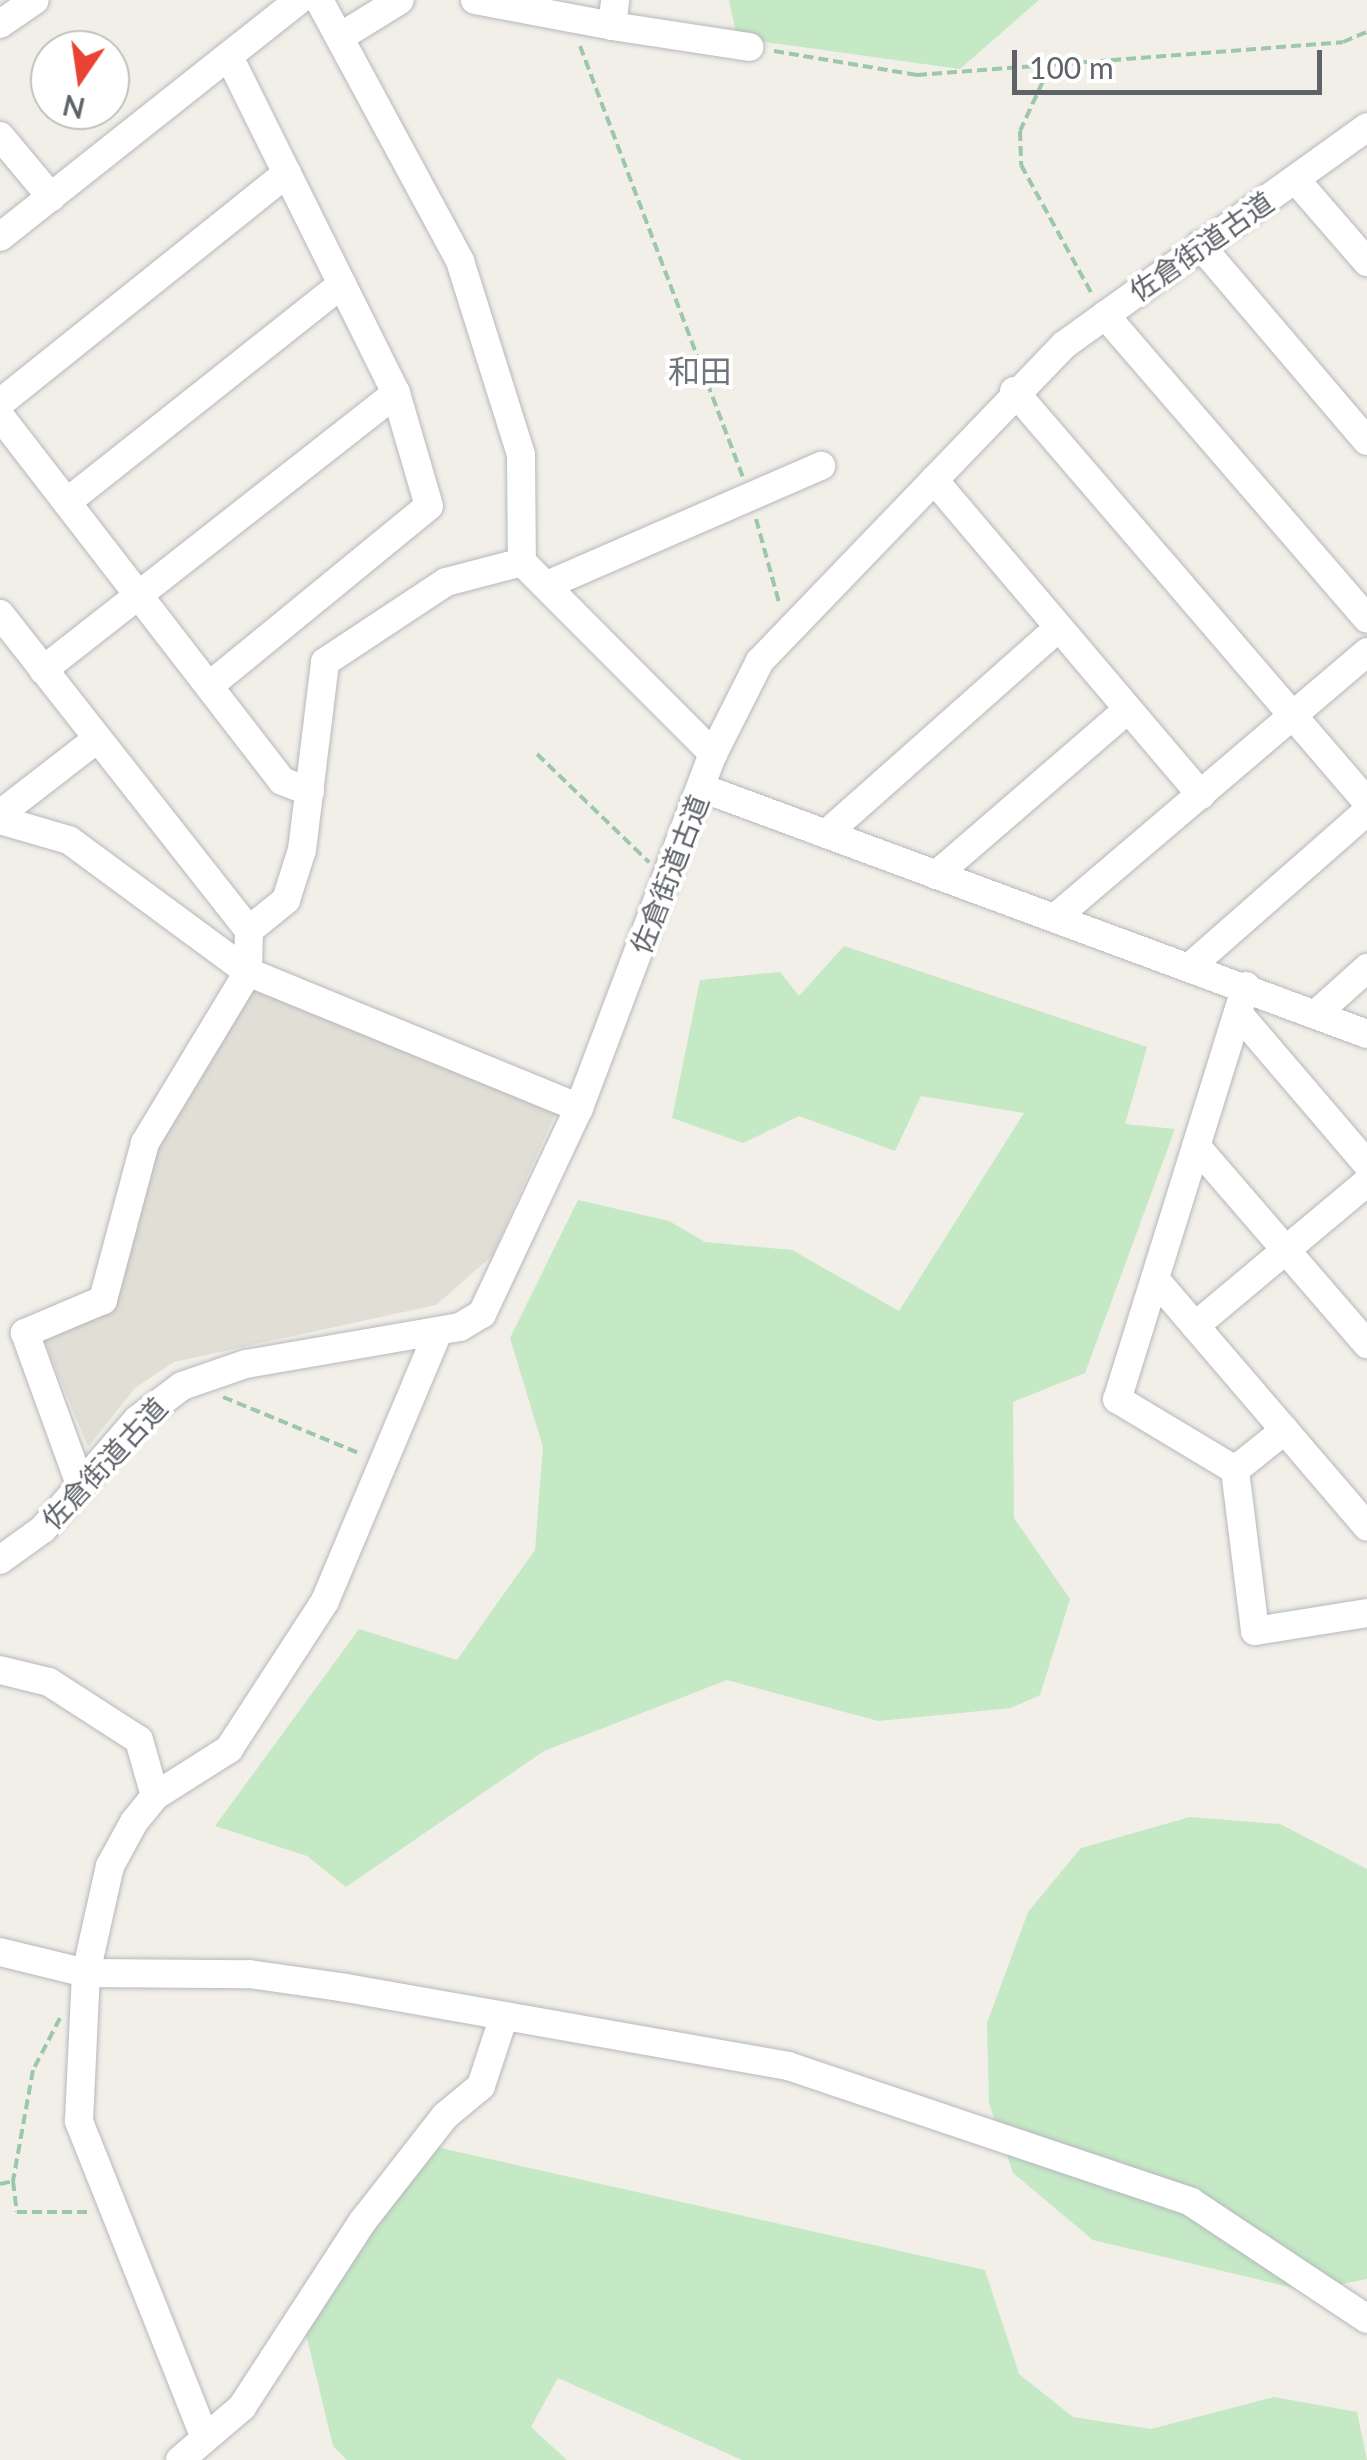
<!DOCTYPE html>
<html>
<head>
<meta charset="utf-8">
<style>
  body { margin:0 }
  #map { position:relative; width:1367px; height:2460px; overflow:hidden; background:#f1efe8; font-family:Lato,"Noto Sans JP",sans-serif }
  div>[style] { position:absolute }
  [style*='--x'] { left:calc(var(--x)*1px); top:calc(var(--y)*1px); width:calc(var(--w)*1px); rotate:calc(var(--a)*1deg) }
  .education>* { inset:0; background:#e1ded6 }
  .green>* { inset:0; background:#c5e8c5 }
  .path>* { height:4px; margin-top:-2px; transform-origin:0; background:repeating-linear-gradient(90deg,#9cc7a9 0 10px,transparent 0 15px) }
  .roads { filter:drop-shadow(0 0 2px #b5b8bc) drop-shadow(0 0 2px #b5b8bc) }
  .minor>* { height:28px; margin:-14px; padding:0 14px; transform-origin:14px; border-radius:14px; background:#fff }
  span { translate:-50% -50%; white-space:nowrap; text-align:center; line-height:1.15; -webkit-text-stroke:8px #fff; paint-order:stroke }
  .street-label { font-size:28px; color:#5f6368 }
  .quarter-label { font-size:32px; color:#70757a }
  .north { position:absolute; left:30px; top:30px; width:100px; height:100px; box-sizing:border-box; background:#fff; border:2px solid #bfc1c3; border-radius:50%; rotate:193deg; font-size:28px; font-weight:700; line-height:40px; text-align:center; color:#5f6368 }
  .north::after { content:''; display:block; margin:auto; width:35px; height:45px; background:#ea4335; clip-path:polygon(50% 0,100% 100%,50% 72%,0 100%) }
  .scale { position:absolute; left:1012px; top:50px; width:310px; height:45px; box-sizing:border-box; border:5px solid #5f6368; border-top:0; padding-left:12px; font-size:30px; line-height:35px; white-space:nowrap; color:#5f6368; -webkit-text-stroke:8px #fff; paint-order:stroke }
</style>
</head>
<body>
<div id="map">
  <div class="education">
    <i style="clip-path:polygon(253px 988px,557px 1110px,492px 1256px,436px 1305px,174px 1362px,135px 1388px,88px 1447px,41px 1333px,115px 1306px,150px 1151px)"></i>
  </div>
  <div class="green">
    <i style="clip-path:polygon(729px 0,1039px 0,960px 69px,737px 38px)"></i>
    <i style="clip-path:polygon(844px 946px,1147px 1047px,1125px 1124px,1175px 1129px,1085px 1373px,1013px 1402px,1014px 1518px,1070px 1599px,1040px 1695px,1011px 1708px,878px 1721px,727px 1680px,544px 1751px,346px 1887px,307px 1856px,215px 1826px,359px 1629px,457px 1660px,535px 1550px,543px 1447px,510px 1338px,578px 1200px,669px 1221px,705px 1242px,792px 1250px,899px 1311px,1024px 1113px,921px 1096px,895px 1151px,799px 1116px,743px 1143px,672px 1118px,700px 980px,780px 972px,799px 996px)"></i>
    <i style="clip-path:polygon(1190px 1817px,1280px 1824px,1367px 1869px,1367px 2279px,1307px 2291px,1093px 2240px,1013px 2173px,989px 2103px,987px 2023px,1028px 1912px,1081px 1848px)"></i>
    <i style="clip-path:polygon(427px 2145px,985px 2270px,1019px 2374px,1073px 2417px,1151px 2429px,1274px 2397px,1357px 2412px,1367px 2460px,742px 2460px,558px 2378px,531px 2427px,567px 2460px,347px 2460px,333px 2446px,304px 2326px)"></i>
  </div>
  <div class="path">
    <i style="--x:580;--y:46;--w:461;--a:69.3"></i>
    <i style="--x:774;--y:51;--w:145;--a:9.5"></i>
    <i style="--x:917;--y:75;--w:427;--a:-4.4"></i>
    <i style="--x:1343;--y:42;--w:26;--a:-23"></i>
    <i style="--x:1049;--y:68;--w:69;--a:114.7"></i>
    <i style="--x:1020;--y:131;--w:34;--a:88"></i>
    <i style="--x:1021;--y:165;--w:147;--a:61.2"></i>
    <i style="--x:756;--y:519;--w:90;--a:74.6"></i>
    <i style="--x:537;--y:754;--w:156;--a:44"></i>
    <i style="--x:223;--y:1397;--w:149;--a:22.4"></i>
    <i style="--x:60;--y:2018;--w:59;--a:117.4"></i>
    <i style="--x:33;--y:2070;--w:113;--a:100.2"></i>
    <i style="--x:13;--y:2181;--w:31;--a:83"></i>
    <i style="--x:17;--y:2212;--w:71;--a:0"></i>
    <i style="--x:0;--y:2184;--w:13;--a:-13"></i>
  </div>
  <div class="roads">
    <div class="minor">
      <i style="--x:319;--y:0;--w:297;--a:61.6"></i>
      <i style="--x:460;--y:261;--w:203;--a:72.5"></i>
      <i style="--x:521;--y:455;--w:107;--a:89.5"></i>
      <i style="--x:522;--y:562;--w:271;--a:45.1"></i>
      <i style="--x:475;--y:0;--w:139;--a:10.7"></i>
      <i style="--x:612;--y:26;--w:26;--a:-83"></i>
      <i style="--x:0;--y:24;--w:42;--a:-34.4"></i>
      <i style="--x:612;--y:26;--w:139;--a:8.7"></i>
      <i style="--x:340;--y:37;--w:70;--a:-31.7"></i>
      <i style="--x:0;--y:136;--w:80;--a:50.1"></i>
      <i style="--x:1295;--y:179;--w:110;--a:49.1"></i>
      <i style="--x:0;--y:237;--w:382;--a:-38.4"></i>
      <i style="--x:1200;--y:245;--w:257;--a:49.6"></i>
      <i style="--x:1105;--y:315;--w:401;--a:49.2"></i>
      <i style="--x:1014;--y:391;--w:542;--a:49.34"></i>
      <i style="--x:0;--y:403;--w:368;--a:-38.7"></i>
      <i style="--x:0;--y:416;--w:461;--a:52.3"></i>
      <i style="--x:282;--y:781;--w:30;--a:21"></i>
      <i style="--x:934;--y:480;--w:413;--a:49.7"></i>
      <i style="--x:67;--y:502;--w:351;--a:-38.4"></i>
      <i style="--x:547;--y:585;--w:299;--a:-23.5"></i>
      <i style="--x:0;--y:614;--w:402;--a:51.8"></i>
      <i style="--x:249;--y:930;--w:42;--a:91.4"></i>
      <i style="--x:248;--y:972;--w:200;--a:121.1"></i>
      <i style="--x:145;--y:1143;--w:163;--a:105"></i>
      <i style="--x:103;--y:1300;--w:85;--a:157.1"></i>
      <i style="--x:25;--y:1333;--w:164;--a:70"></i>
      <i style="--x:43;--y:670;--w:449;--a:-38.1"></i>
      <i style="--x:209;--y:686;--w:284;--a:-39.3"></i>
      <i style="--x:429;--y:506;--w:118;--a:-106.3"></i>
      <i style="--x:396;--y:393;--w:375;--a:-116.4"></i>
      <i style="--x:702;--y:788;--w:709;--a:20.3"></i>
      <i style="--x:0;--y:814;--w:123;--a:-37.7"></i>
      <i style="--x:0;--y:820;--w:72;--a:16.2"></i>
      <i style="--x:69;--y:840;--w:222;--a:36.4"></i>
      <i style="--x:248;--y:972;--w:358;--a:22.3"></i>
      <i style="--x:826;--y:834;--w:309;--a:-41.6"></i>
      <i style="--x:936;--y:875;--w:252;--a:-40.8"></i>
      <i style="--x:1056;--y:917;--w:409;--a:-40.4"></i>
      <i style="--x:249;--y:930;--w:48;--a:-39"></i>
      <i style="--x:286;--y:900;--w:52;--a:-72.3"></i>
      <i style="--x:302;--y:850;--w:189;--a:-83"></i>
      <i style="--x:325;--y:662;--w:145;--a:-33.5"></i>
      <i style="--x:446;--y:582;--w:79;--a:-14.7"></i>
      <i style="--x:1192;--y:965;--w:233;--a:-41.3"></i>
      <i style="--x:1246;--y:986;--w:433;--a:107.3"></i>
      <i style="--x:1117;--y:1399;--w:138;--a:31"></i>
      <i style="--x:1235;--y:1470;--w:162;--a:82.9"></i>
      <i style="--x:1255;--y:1631;--w:113;--a:-9.1"></i>
      <i style="--x:1238;--y:1013;--w:199;--a:49.5"></i>
      <i style="--x:1316;--y:1014;--w:69;--a:-42"></i>
      <i style="--x:1196;--y:1146;--w:262;--a:49.2"></i>
      <i style="--x:1155;--y:1279;--w:326;--a:49.4"></i>
      <i style="--x:1195;--y:1326;--w:224;--a:-39.9"></i>
      <i style="--x:1235;--y:1470;--w:64;--a:-38.7"></i>
      <i style="--x:0;--y:1560;--w:53;--a:-35.8"></i>
      <i style="--x:43;--y:1529;--w:144;--a:-49.2"></i>
      <i style="--x:137;--y:1420;--w:56;--a:-37.1"></i>
      <i style="--x:182;--y:1386;--w:68;--a:-19"></i>
      <i style="--x:246;--y:1364;--w:217;--a:-9.8"></i>
      <i style="--x:460;--y:1327;--w:26;--a:-31"></i>
      <i style="--x:482;--y:1314;--w:228;--a:-64.8"></i>
      <i style="--x:579;--y:1108;--w:379;--a:-69.3"></i>
      <i style="--x:713;--y:754;--w:104;--a:-63.2"></i>
      <i style="--x:760;--y:661;--w:438;--a:-46.1"></i>
      <i style="--x:1064;--y:345;--w:373;--a:-35.7"></i>
      <i style="--x:0;--y:1670;--w:50;--a:13.8"></i>
      <i style="--x:49;--y:1682;--w:107;--a:32.8"></i>
      <i style="--x:139;--y:1740;--w:58;--a:74.1"></i>
      <i style="--x:0;--y:1952;--w:89;--a:13.7"></i>
      <i style="--x:86;--y:1973;--w:163;--a:0.4"></i>
      <i style="--x:249;--y:1974;--w:98;--a:8.2"></i>
      <i style="--x:346;--y:1988;--w:449;--a:10"></i>
      <i style="--x:788;--y:2066;--w:425;--a:18.6"></i>
      <i style="--x:1191;--y:2202;--w:211;--a:33.6"></i>
      <i style="--x:203;--y:2433;--w:336;--a:-111.7"></i>
      <i style="--x:79;--y:2121;--w:148;--a:-87.3"></i>
      <i style="--x:86;--y:1973;--w:110;--a:-77.4"></i>
      <i style="--x:110;--y:1866;--w:50;--a:-61.4"></i>
      <i style="--x:134;--y:1822;--w:33;--a:-51"></i>
      <i style="--x:155;--y:1796;--w:88;--a:-32.4"></i>
      <i style="--x:229;--y:1749;--w:176;--a:-57"></i>
      <i style="--x:325;--y:1601;--w:292;--a:-67.2"></i>
      <i style="--x:180;--y:2460;--w:82;--a:-40.5"></i>
      <i style="--x:242;--y:2407;--w:222;--a:-57"></i>
      <i style="--x:363;--y:2221;--w:133;--a:-52"></i>
      <i style="--x:445;--y:2116;--w:47;--a:-39.8"></i>
      <i style="--x:481;--y:2086;--w:74;--a:-71.8"></i>
    </div>
  </div>
  <div class="street-label">
    <span style="left:1201px;top:246px;rotate:-35deg">佐倉街道古道</span>
    <span style="left:669px;top:874px;rotate:-69deg">佐倉街道古道</span>
    <span style="left:104px;top:1463px;rotate:-47deg">佐倉街道古道</span>
  </div>
  <div class="quarter-label">
    <span style="left:700px;top:371px">和田</span>
  </div>
  <div class="north">N</div>
  <div class="scale">100 m</div>
</div>
</body>
</html>
